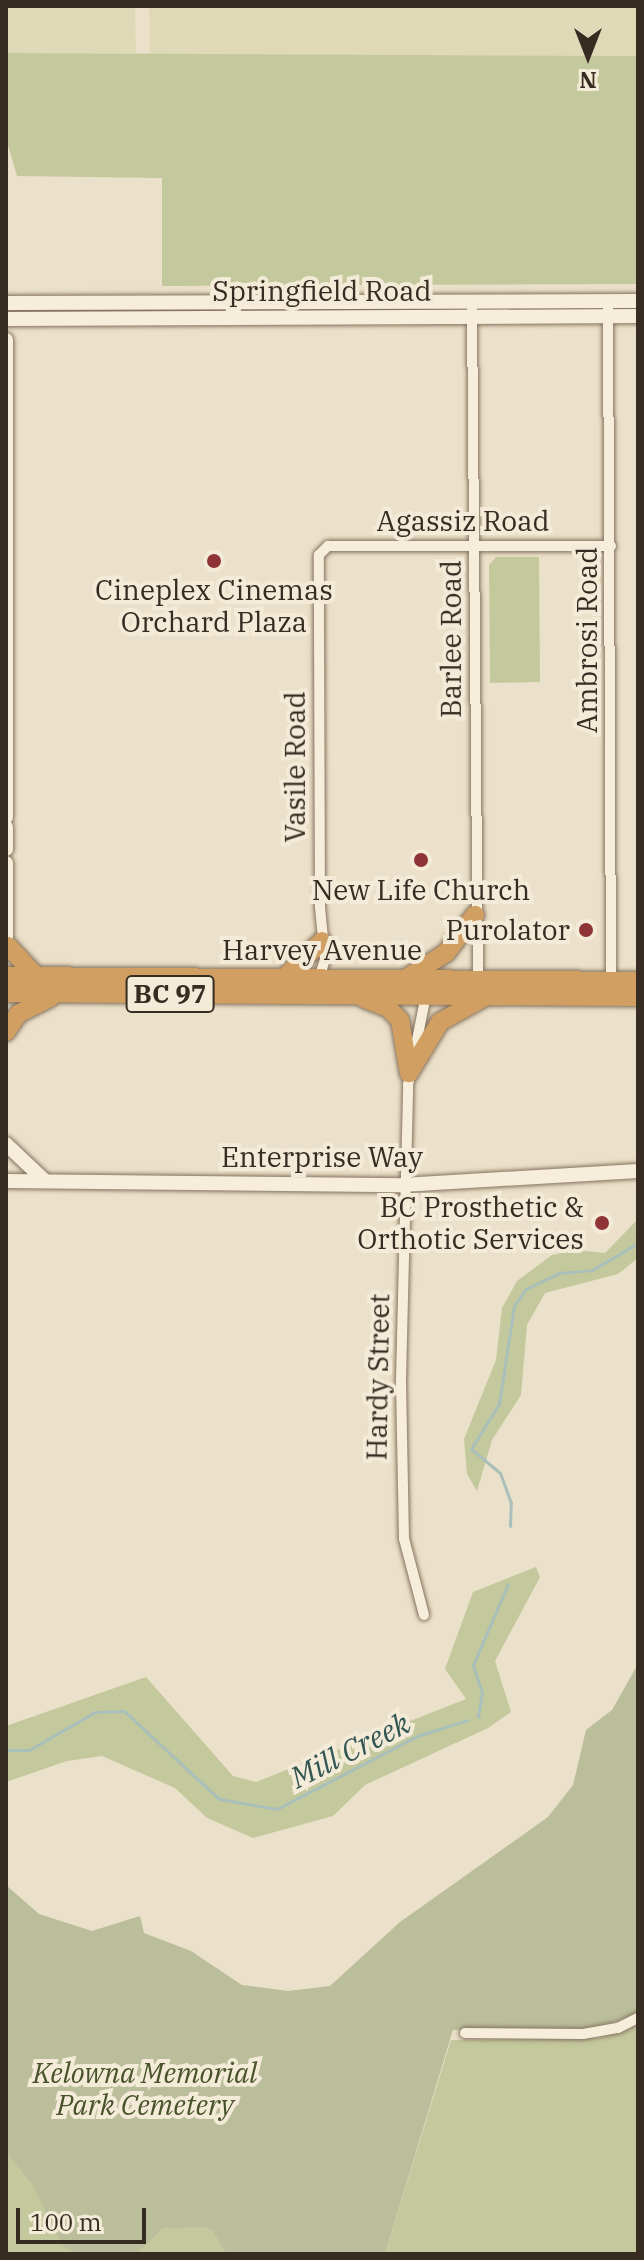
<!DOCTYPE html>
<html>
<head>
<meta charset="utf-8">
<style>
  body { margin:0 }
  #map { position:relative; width:644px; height:2260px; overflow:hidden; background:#ebe0c9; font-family:"IBM Plex Serif",serif }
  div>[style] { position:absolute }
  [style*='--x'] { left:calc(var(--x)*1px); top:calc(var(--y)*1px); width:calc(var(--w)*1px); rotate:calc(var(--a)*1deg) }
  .farmland>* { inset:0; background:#e0d9b7 }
  .green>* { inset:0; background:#c4c89d }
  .cemetery>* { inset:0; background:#babe9b }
  .stream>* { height:3px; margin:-1.5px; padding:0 1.5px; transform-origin:1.5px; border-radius:1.5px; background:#a9bfb9 }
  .roads { filter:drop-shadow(0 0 2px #85735f) drop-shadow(0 0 2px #85735f) }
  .street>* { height:10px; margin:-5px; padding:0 5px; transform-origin:5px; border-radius:5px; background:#f6eedb }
  .secondary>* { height:14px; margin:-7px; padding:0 7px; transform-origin:7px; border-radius:7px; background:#f6eedb }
  .highway>* { height:18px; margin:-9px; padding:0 9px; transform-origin:9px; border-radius:9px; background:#d19f62 }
  .dots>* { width:22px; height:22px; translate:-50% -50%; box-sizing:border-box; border:4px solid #f3ebd8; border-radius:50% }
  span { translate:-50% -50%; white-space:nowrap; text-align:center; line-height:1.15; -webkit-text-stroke:8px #f3ebd8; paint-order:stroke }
  .shield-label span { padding:2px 6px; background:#f3ebd8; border:2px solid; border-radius:6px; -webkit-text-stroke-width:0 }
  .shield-label { font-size:26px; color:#372c21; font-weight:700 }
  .street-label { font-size:28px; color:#372c21 }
  .poi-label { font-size:28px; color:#372c21 }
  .right { translate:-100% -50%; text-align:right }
  .park-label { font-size:28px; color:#48522a; font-style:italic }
  .water-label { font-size:30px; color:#325653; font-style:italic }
  .frame { position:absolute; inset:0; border:8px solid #372c21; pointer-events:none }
  .north { position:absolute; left:548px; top:16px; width:80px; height:80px; -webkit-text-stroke:6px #f3ebd8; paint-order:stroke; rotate:180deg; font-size:22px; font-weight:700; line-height:32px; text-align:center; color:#372c21 }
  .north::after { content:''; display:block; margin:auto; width:28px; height:36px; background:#372c21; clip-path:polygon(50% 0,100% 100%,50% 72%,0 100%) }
  .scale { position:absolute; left:16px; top:2208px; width:130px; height:36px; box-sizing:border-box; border:4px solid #372c21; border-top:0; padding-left:10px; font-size:24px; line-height:28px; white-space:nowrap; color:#372c21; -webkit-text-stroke:6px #f3ebd8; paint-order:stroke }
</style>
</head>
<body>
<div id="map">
  <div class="farmland">
    <i style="clip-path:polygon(6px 6px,135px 6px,136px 53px,6px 53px)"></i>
    <i style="clip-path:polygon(149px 6px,638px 6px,638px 56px,150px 54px)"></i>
  </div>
  <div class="green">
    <i style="clip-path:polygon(6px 53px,638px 56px,638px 284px,162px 286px,162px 178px,17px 176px,6px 138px)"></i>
    <i style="clip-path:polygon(496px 557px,539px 557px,540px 682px,490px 683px,489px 565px)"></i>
    <i style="clip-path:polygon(638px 1219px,638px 1258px,618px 1274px,545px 1293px,527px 1325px,521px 1395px,492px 1440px,477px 1491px,467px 1474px,464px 1439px,496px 1360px,502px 1308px,517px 1281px,552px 1255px,576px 1250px,605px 1253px)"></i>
    <i style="clip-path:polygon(536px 1567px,540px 1577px,495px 1661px,511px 1712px,488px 1728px,365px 1785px,333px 1816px,253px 1838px,207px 1818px,175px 1788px,102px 1756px,67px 1761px,6px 1782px,6px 1726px,146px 1677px,233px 1776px,256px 1782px,466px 1699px,445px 1669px,473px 1592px)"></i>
    <i style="clip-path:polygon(638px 2025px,638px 2254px,385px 2254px,451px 2040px,599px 2038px)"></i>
    <i style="clip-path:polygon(6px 2062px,282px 2254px,6px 2254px)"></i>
  </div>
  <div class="cemetery">
    <i style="clip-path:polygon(638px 1664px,638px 2014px,589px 2030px,453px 2030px,385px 2254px,227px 2254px,212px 2230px,204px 2227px,163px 2228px,136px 2254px,76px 2254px,63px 2246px,32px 2184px,6px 2152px,6px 1885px,39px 1914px,92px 1931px,140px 1916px,144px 1933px,191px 1951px,242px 1985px,288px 1991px,330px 1986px,400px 1922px,548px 1817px,573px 1785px,586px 1730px,612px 1710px)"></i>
  </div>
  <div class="stream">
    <i style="--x:510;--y:1526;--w:23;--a:-88"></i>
    <i style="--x:511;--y:1503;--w:32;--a:-110"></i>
    <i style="--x:500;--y:1473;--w:38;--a:-140"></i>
    <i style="--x:471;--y:1449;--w:53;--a:-58.1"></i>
    <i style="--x:499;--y:1404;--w:99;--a:-81.3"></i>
    <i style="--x:514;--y:1306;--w:21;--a:-55"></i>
    <i style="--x:526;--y:1289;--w:37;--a:-26"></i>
    <i style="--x:559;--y:1273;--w:33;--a:-5"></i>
    <i style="--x:592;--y:1270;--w:53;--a:-30.4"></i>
    <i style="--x:478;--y:1717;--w:24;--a:-81"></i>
    <i style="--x:482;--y:1693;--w:29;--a:-108"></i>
    <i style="--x:473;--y:1665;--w:88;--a:-66.6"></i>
    <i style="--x:6;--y:1750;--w:23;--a:0"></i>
    <i style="--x:29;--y:1750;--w:76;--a:-29.9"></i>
    <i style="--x:95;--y:1712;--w:29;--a:-2"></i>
    <i style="--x:124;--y:1711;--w:129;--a:42.8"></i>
    <i style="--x:219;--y:1799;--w:59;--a:9.8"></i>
    <i style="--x:277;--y:1809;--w:158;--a:-27.5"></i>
    <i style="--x:417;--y:1736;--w:53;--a:-17.4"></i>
  </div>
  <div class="roads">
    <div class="street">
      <i style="--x:608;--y:300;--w:680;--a:89.75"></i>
      <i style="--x:472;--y:310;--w:668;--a:89.49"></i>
      <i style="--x:319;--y:978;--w:20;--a:-72"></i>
      <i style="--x:325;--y:959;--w:52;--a:-95.5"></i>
      <i style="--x:320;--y:907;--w:352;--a:-90.2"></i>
      <i style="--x:319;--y:555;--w:13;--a:-45"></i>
      <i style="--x:328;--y:546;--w:283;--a:0"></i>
      <i style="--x:424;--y:1615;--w:79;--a:-104.7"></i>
      <i style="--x:404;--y:1539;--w:159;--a:-91.1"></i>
      <i style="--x:401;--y:1380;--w:295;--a:-88.6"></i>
      <i style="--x:408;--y:1085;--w:92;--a:-78.7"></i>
      <i style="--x:465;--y:2033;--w:118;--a:0.5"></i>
      <i style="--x:583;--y:2034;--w:36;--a:-10"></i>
      <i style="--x:618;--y:2028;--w:22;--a:-27"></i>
    </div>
    <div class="secondary">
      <i style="--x:6;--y:303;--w:632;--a:-0.18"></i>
      <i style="--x:6;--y:319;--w:632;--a:-0.27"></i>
      <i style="--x:6;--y:340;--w:477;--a:90"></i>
      <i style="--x:6;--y:827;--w:22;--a:90"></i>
      <i style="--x:6;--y:863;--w:89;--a:90"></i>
      <i style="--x:6;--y:1144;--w:54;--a:43.5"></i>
      <i style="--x:6;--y:1181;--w:396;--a:0.6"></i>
      <i style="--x:402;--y:1185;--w:236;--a:-3.4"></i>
    </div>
    <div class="highway">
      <i style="--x:8;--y:946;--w:42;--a:46.9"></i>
      <i style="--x:6;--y:976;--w:632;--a:0.45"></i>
      <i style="--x:408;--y:977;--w:45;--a:-32.3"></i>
      <i style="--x:446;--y:953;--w:48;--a:-52.7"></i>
      <i style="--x:284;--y:978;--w:53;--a:-44.2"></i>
      <i style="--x:6;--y:993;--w:632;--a:0.36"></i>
      <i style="--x:365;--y:999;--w:25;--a:21"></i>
      <i style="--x:388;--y:1008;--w:17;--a:45"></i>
      <i style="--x:400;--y:1020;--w:54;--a:80.4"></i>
      <i style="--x:6;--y:1032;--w:22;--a:-56"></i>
      <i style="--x:18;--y:1014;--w:37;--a:-27"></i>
      <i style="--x:409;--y:1073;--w:60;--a:-58.7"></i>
      <i style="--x:440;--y:1022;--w:49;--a:-29.2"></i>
    </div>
  </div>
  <div class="dots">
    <i style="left:214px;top:561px;background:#8f3436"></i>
    <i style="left:421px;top:860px;background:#8f3436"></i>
    <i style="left:586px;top:930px;background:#8f3436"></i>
    <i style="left:602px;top:1223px;background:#8f3436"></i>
  </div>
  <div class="shield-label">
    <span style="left:170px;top:994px">BC 97</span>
  </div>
  <div class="street-label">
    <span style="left:322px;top:291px">Springfield Road</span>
    <span style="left:463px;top:521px">Agassiz Road</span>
    <span style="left:451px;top:639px;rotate:-90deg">Barlee Road</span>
    <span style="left:587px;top:640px;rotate:-90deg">Ambrosi Road</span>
    <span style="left:295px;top:767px;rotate:-90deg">Vasile Road</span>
    <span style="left:322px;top:950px">Harvey Avenue</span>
    <span style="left:322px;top:1157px">Enterprise Way</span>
    <span style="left:378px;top:1377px;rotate:-89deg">Hardy Street</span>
  </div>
  <div class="poi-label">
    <span style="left:214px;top:606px">Cineplex Cinemas<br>Orchard Plaza</span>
    <span style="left:421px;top:890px">New Life Church</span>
    <span class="right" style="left:570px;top:930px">Purolator</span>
    <span class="right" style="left:584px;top:1223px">BC Prosthetic &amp;<br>Orthotic Services</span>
  </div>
  <div class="park-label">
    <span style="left:145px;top:2089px">Kelowna Memorial<br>Park Cemetery</span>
  </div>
  <div class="water-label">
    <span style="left:350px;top:1750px;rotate:-27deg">Mill Creek</span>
  </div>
  <div class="frame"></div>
  <div class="north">N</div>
  <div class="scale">100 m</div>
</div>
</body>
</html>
